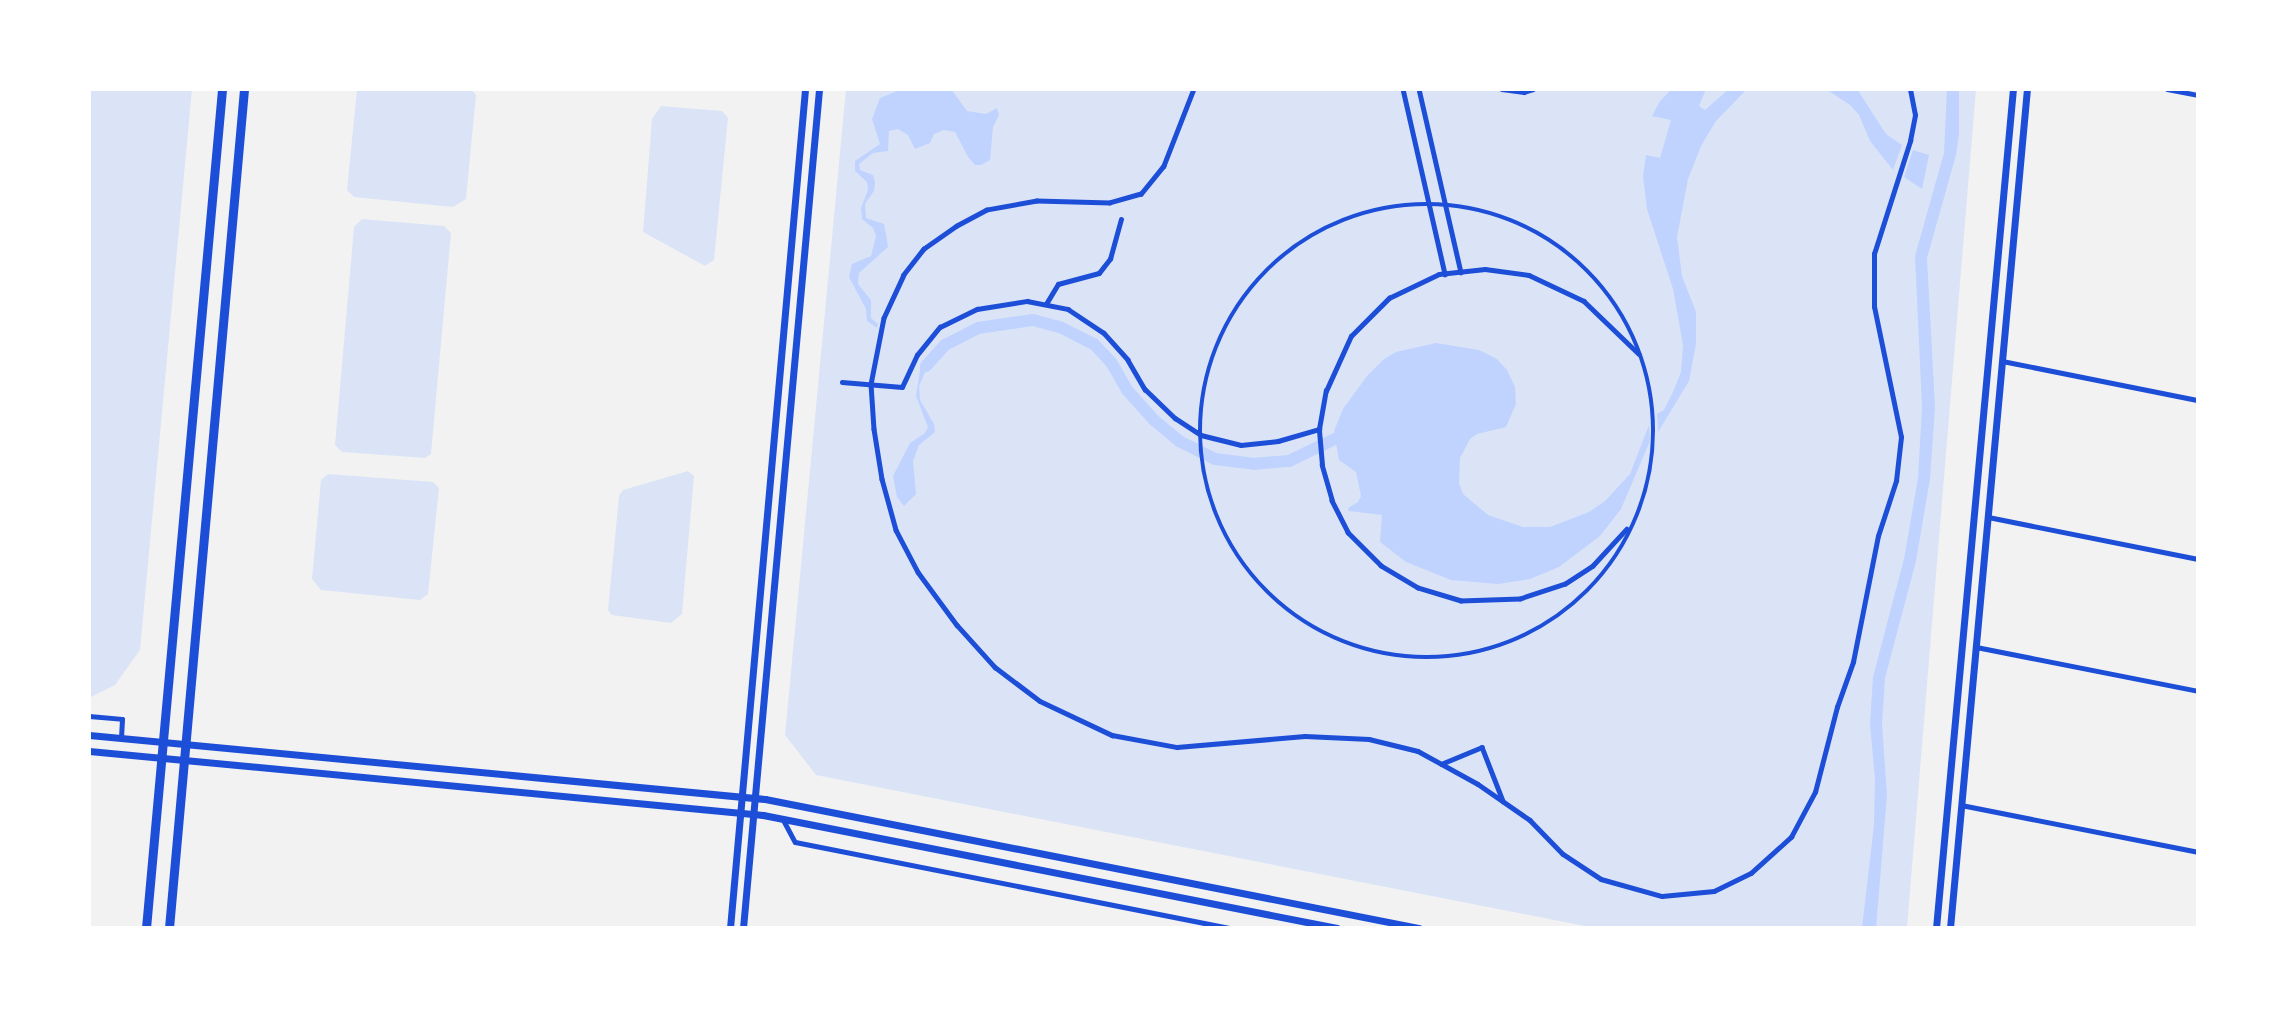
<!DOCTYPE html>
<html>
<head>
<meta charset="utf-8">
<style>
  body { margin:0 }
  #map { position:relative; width:2287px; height:1017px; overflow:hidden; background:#f2f2f2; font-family:Bitter,serif }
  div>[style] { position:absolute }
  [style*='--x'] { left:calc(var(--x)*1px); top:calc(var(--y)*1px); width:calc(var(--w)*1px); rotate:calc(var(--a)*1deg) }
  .green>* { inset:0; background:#dbe4f7 }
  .water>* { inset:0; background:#bfd3fe }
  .canal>* { height:12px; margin:-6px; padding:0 6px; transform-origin:6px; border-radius:6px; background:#bfd3fe }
  .pedestrian>* { height:4.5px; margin:-2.25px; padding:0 2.25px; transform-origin:2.25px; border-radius:2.25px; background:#1d4ed8 }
  .pedestrian>.ring { margin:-2.25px; padding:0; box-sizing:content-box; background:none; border:4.5px solid #1d4ed8; border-radius:50% }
  .minor>* { height:5px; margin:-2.5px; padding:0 2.5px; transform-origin:2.5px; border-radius:2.5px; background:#1d4ed8 }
  .tertiary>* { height:7px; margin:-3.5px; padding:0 3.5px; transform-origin:3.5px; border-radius:3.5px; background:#1d4ed8 }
  .primary>* { height:9px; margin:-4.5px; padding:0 4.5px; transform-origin:4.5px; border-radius:4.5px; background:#1d4ed8 }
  span { translate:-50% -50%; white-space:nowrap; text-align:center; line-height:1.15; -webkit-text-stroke:5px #fff; paint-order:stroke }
  .frame { position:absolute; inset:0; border:91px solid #fff; pointer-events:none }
</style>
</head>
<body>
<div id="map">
  <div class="green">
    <i style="clip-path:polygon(89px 89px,192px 89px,140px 650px,115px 685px,89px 698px)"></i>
    <i style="clip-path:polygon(357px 89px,471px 89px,476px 95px,466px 199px,453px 207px,354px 197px,347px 190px)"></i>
    <i style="clip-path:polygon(846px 89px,1976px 89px,1907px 928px,1595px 928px,816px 775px,785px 735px)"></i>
    <i style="clip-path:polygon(661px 106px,722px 111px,728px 118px,714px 260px,705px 266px,643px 232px,652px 119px)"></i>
    <i style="clip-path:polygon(362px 219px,444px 226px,451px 233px,431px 454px,425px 458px,342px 452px,335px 445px,354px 227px)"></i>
    <i style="clip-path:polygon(688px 471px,694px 476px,682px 614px,671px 623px,612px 615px,608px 610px,619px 496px,623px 490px)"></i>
    <i style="clip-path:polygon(328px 474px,433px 482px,439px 488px,428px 594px,420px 600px,321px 590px,312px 579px,321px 480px)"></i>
  </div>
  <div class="water">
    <i style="clip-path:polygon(902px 89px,951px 89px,967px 111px,986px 114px,997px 108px,999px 115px,993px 127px,990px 160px,981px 165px,975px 165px,968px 157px,955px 132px,944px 130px,934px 134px,930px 143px,915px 149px,908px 135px,898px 129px,889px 131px,888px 151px,873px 153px,859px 164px,860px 170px,873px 175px,875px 182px,874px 191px,865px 204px,866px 218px,884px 224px,887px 240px,888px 247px,859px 273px,858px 284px,871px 300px,871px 318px,878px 324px,877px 328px,867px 321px,866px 309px,849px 277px,852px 264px,871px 256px,876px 236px,873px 228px,862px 219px,861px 208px,868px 190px,867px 182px,855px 171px,855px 161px,880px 144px,872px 119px,880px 98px)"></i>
    <i style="clip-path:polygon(1672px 89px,1706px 89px,1699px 106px,1705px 110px,1729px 89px,1747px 89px,1716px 121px,1701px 146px,1688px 179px,1677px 237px,1682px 276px,1696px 312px,1696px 344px,1689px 381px,1658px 432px,1657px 414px,1664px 410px,1673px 392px,1681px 372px,1683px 345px,1673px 289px,1647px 209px,1643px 176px,1646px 155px,1660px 158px,1671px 120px,1652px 116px,1660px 101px)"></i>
    <i style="clip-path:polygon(1826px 89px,1857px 89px,1886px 134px,1902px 145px,1893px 170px,1870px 141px,1859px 115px,1850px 105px)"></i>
    <i style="clip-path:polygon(1947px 89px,1959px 89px,1959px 134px,1956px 155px,1927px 258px,1935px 407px,1930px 479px,1916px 561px,1885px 678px,1882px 724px,1887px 795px,1876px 928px,1862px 928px,1874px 825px,1875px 780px,1870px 724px,1873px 677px,1904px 559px,1918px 478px,1922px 407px,1915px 256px,1944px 153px)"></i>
    <i style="clip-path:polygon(1913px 150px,1929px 155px,1922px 189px,1904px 177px)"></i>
    <i style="clip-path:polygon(1436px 343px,1479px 350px,1497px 359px,1507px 370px,1515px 387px,1516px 404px,1506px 427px,1477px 434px,1470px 439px,1460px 458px,1459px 483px,1463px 494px,1488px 515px,1523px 527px,1550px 527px,1589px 512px,1605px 501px,1630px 474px,1649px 425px,1650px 441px,1621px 509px,1600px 536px,1559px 567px,1530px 579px,1498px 584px,1451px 580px,1406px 562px,1380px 542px,1382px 515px,1349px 511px,1348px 508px,1358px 502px,1361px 496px,1356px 472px,1339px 460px,1334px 431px,1343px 409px,1367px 376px,1384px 359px,1396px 352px)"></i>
    <i style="clip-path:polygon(921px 364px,927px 368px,919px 386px,920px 400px,934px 424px,935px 432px,919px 445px,913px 461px,916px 494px,904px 506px,897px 497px,893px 476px,910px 443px,925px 433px,928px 427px,916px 396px)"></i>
  </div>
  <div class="canal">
    <i style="--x:926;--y:366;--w:28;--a:-48"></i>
    <i style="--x:945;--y:345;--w:37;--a:-27"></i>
    <i style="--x:978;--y:328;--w:56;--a:-8.3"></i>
    <i style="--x:1033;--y:320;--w:30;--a:15"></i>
    <i style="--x:1062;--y:328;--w:36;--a:27"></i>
    <i style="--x:1094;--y:344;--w:25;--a:47"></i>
    <i style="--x:1111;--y:362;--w:32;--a:60"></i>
    <i style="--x:1127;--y:390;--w:40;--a:48"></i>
    <i style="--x:1154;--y:420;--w:33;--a:40"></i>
    <i style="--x:1179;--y:441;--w:40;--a:26.6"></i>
    <i style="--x:1215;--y:459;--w:38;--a:7"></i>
    <i style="--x:1253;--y:464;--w:36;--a:-5"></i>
    <i style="--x:1289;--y:461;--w:51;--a:-25.6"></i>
  </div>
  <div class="pedestrian">
    <i style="--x:1194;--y:89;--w:83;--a:111.3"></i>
    <i style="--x:1164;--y:166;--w:36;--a:129"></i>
    <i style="--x:1141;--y:194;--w:32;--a:164"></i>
    <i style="--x:1110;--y:203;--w:73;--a:-178.4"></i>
    <i style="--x:1037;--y:201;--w:51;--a:169.8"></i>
    <i style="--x:987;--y:210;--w:34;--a:152"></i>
    <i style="--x:957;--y:226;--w:40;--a:145.1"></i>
    <i style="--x:924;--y:249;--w:33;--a:128"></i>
    <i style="--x:904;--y:275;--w:47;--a:114.9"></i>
    <i style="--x:884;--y:318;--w:67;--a:101.1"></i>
    <i style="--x:871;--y:384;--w:45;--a:86.2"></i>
    <i style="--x:874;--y:429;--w:51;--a:80.9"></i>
    <i style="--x:882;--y:479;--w:53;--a:74.6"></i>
    <i style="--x:896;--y:530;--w:47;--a:62.4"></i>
    <i style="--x:918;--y:572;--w:66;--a:53.7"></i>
    <i style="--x:957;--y:625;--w:57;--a:47.9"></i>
    <i style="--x:995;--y:667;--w:56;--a:37.1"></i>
    <i style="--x:1040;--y:701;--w:80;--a:25.3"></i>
    <i style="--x:1112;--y:735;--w:66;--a:10.5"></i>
    <i style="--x:1177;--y:747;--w:128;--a:-4.9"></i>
    <i style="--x:1305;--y:736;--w:64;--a:2.7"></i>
    <i style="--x:1369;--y:739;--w:50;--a:13.8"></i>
    <i style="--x:1418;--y:751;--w:68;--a:28.8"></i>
    <i style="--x:1478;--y:784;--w:63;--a:34.7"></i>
    <i style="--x:1530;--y:820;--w:47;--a:45.9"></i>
    <i style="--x:1563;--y:854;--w:45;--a:33.3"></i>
    <i style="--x:1601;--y:879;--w:63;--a:15.6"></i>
    <i style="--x:1662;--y:896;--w:52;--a:-5.5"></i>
    <i style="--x:1714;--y:891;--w:41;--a:-25.9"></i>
    <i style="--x:1751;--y:873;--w:54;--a:-42"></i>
    <i style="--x:1791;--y:837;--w:51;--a:-61.9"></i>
    <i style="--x:1815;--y:792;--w:88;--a:-75.5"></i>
    <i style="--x:1837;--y:707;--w:48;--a:-70.4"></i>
    <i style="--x:1853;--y:662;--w:128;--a:-78.8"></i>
    <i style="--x:1878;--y:536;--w:58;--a:-71.9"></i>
    <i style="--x:1896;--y:481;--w:44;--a:-83.5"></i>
    <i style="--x:1901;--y:437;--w:133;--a:-101.7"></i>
    <i style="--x:1874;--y:307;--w:53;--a:-90"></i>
    <i style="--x:1874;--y:254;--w:119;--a:-72.3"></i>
    <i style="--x:1910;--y:141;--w:26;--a:-79"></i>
    <i style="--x:1915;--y:115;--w:26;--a:-101"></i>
    <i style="--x:1403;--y:89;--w:190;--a:77.2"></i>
    <i style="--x:1419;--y:89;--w:188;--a:77.1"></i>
    <i style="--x:1502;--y:89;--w:22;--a:8"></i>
    <i style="--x:1524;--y:92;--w:9;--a:-18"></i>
    <i class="ring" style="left:1200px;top:204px;width:449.5px;height:449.5px"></i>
    <i style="--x:1046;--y:304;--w:23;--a:-59"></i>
    <i style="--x:1058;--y:284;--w:42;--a:-15"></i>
    <i style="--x:1099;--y:273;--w:18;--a:-52"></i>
    <i style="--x:1110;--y:259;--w:41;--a:-74.6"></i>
    <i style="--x:842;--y:382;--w:60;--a:4.8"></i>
    <i style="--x:902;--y:387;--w:35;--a:-65"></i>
    <i style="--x:917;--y:355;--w:36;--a:-51"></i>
    <i style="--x:940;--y:327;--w:41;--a:-25.9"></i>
    <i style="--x:977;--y:309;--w:51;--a:-9.1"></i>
    <i style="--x:1027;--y:301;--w:42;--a:11"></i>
    <i style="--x:1068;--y:309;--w:43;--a:33.7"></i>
    <i style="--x:1104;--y:333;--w:36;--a:48"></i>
    <i style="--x:1128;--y:360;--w:34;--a:60"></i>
    <i style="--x:1145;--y:389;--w:42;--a:44"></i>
    <i style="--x:1175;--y:418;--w:31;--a:33"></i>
    <i style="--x:1201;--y:435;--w:41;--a:14"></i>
    <i style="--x:1241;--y:445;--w:37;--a:-6"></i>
    <i style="--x:1278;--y:441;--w:43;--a:-16.3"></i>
    <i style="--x:1627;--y:529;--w:50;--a:132.6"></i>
    <i style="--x:1593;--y:566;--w:33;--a:147"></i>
    <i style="--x:1565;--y:584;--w:47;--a:161.6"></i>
    <i style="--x:1520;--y:599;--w:59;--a:178.1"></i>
    <i style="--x:1461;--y:601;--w:45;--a:-163.2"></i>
    <i style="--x:1418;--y:588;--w:43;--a:-149.3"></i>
    <i style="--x:1381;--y:566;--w:47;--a:-135"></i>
    <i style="--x:1348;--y:533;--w:36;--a:-117"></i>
    <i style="--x:1332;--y:501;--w:37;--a:-106"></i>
    <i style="--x:1322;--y:465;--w:36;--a:-95"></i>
    <i style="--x:1319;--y:429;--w:39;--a:-80"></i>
    <i style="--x:1326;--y:391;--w:60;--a:-65.6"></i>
    <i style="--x:1351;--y:336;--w:54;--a:-45"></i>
    <i style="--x:1389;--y:298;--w:55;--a:-25.6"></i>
    <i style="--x:1439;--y:274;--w:46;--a:-6.2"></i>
    <i style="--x:1485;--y:269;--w:44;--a:7.8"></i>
    <i style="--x:1529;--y:275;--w:61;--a:25.3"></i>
    <i style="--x:1584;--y:301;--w:76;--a:43.9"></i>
    <i style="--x:1441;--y:764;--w:44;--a:-22.5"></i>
    <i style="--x:1482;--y:747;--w:58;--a:68.7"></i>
  </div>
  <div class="minor">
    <i style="--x:2167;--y:89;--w:32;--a:11"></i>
    <i style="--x:2002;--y:361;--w:200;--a:11.3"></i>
    <i style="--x:1988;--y:517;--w:214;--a:11.3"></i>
    <i style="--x:1976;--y:647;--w:226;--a:11.2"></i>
    <i style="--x:89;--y:716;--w:33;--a:5"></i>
    <i style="--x:122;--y:719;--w:19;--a:93"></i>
    <i style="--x:1961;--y:805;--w:242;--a:11.2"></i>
    <i style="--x:782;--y:818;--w:27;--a:62"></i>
    <i style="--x:795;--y:842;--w:444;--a:11.2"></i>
  </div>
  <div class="tertiary">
    <i style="--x:89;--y:735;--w:679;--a:5.41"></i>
    <i style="--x:765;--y:799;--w:667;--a:11.16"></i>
    <i style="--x:89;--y:751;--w:677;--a:5.42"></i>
    <i style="--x:763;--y:815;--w:585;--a:11.14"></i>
    <i style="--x:730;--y:928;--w:842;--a:-84.89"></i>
    <i style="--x:743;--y:928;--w:842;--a:-84.82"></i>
    <i style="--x:1936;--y:928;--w:843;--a:-84.76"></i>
    <i style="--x:1950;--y:928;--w:843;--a:-84.76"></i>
  </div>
  <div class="primary">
    <i style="--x:146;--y:928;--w:842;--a:-84.82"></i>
    <i style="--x:169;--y:928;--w:842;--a:-84.89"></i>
  </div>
  <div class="frame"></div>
</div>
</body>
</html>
